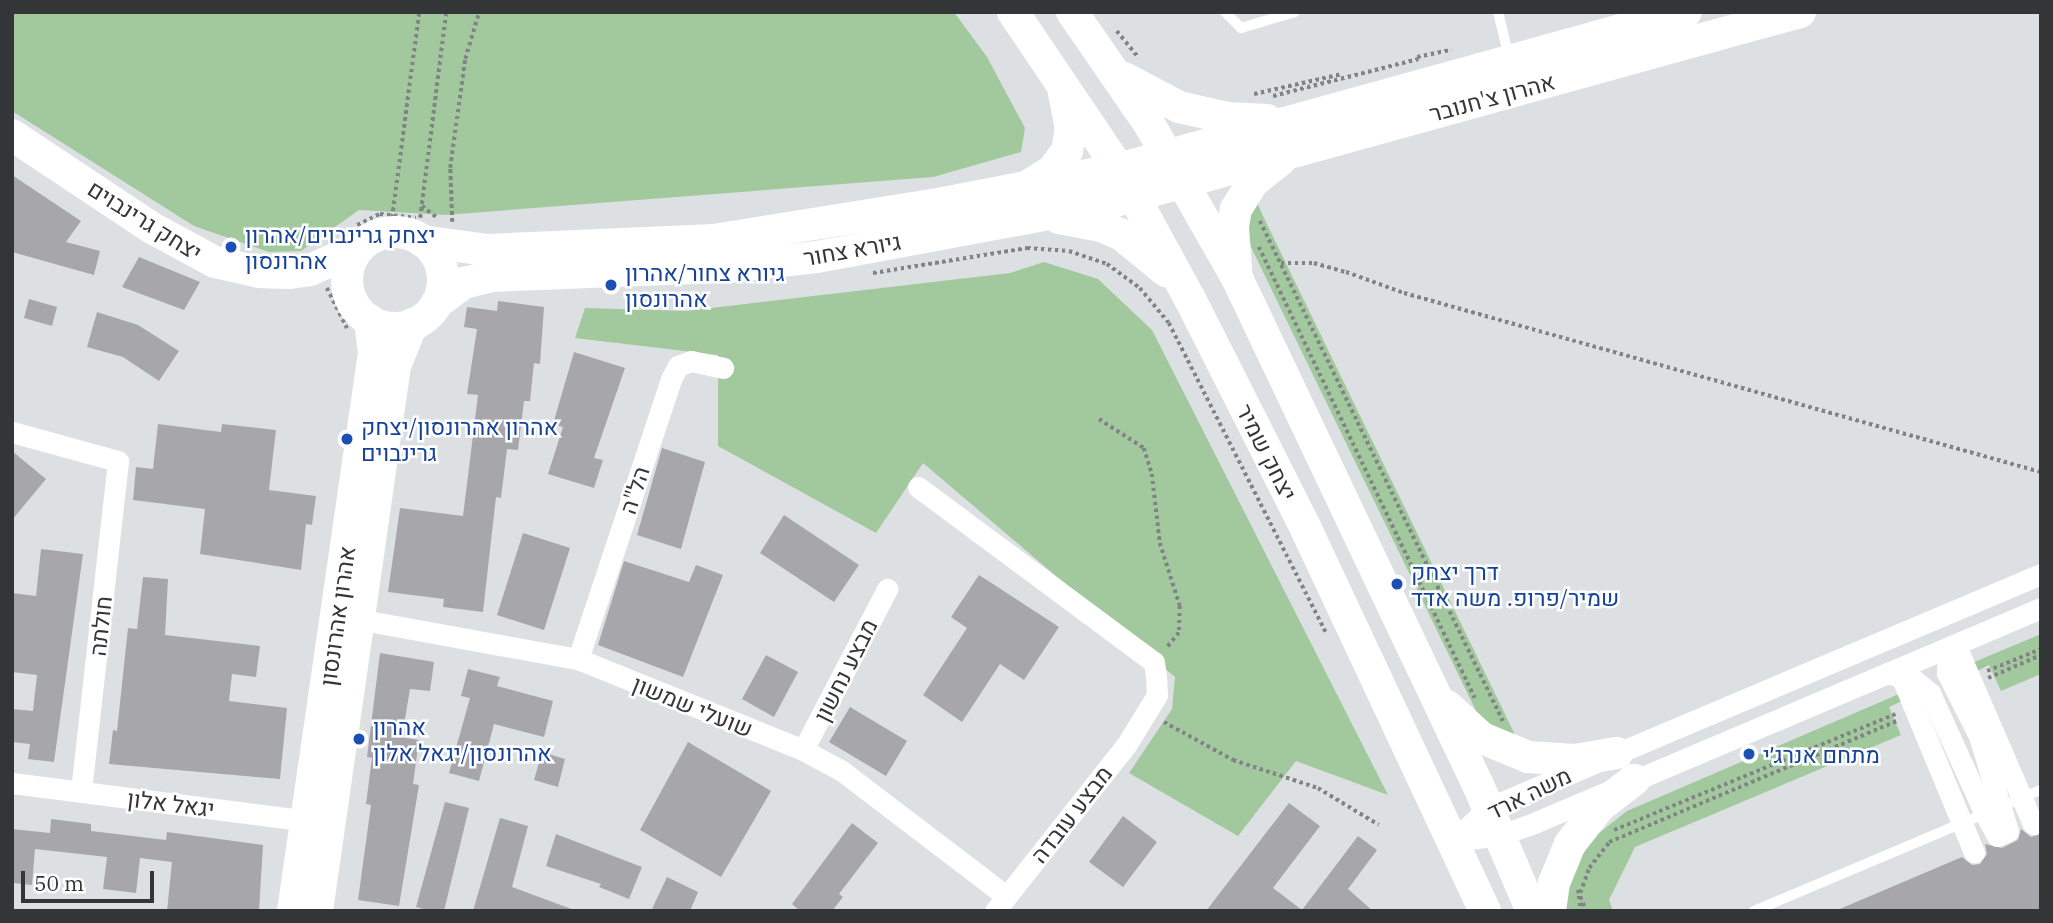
<!DOCTYPE html>
<html>
<head>
<meta charset="utf-8">
<style>
  body { margin:0 }
  #map { position:relative; width:2053px; height:923px; overflow:hidden; background:#dde0e3; font-family:"IBM Plex Serif",Heebo,serif }
  div>[style] { position:absolute }
  [style*='--x'] { left:calc(var(--x)*1px); top:calc(var(--y)*1px); width:calc(var(--w)*1px); rotate:calc(var(--a)*1deg) }
  .green>* { inset:0; background:#a2c89d }
  .building>* { inset:0; background:#a7a7ab }
  .path>* { height:3.5px; margin-top:-1.75px; transform-origin:0; background:repeating-linear-gradient(90deg,#818385 0 3.5px,transparent 0 7px) }
  .lane>* { height:10px; margin:-5px; padding:0 5px; transform-origin:5px; border-radius:5px; background:#fff }
  .street>* { height:21px; margin:-10.5px; padding:0 10.5px; transform-origin:10.5px; border-radius:10.5px; background:#fff }
  .secondary>* { height:32px; margin:-16px; padding:0 16px; transform-origin:16px; border-radius:16px; background:#fff }
  .secondary>.ring { margin:-16px; padding:0; box-sizing:content-box; background:none; border:32px solid #fff; border-radius:50% }
  .dots>* { width:19px; height:19px; translate:-50% -50%; box-sizing:border-box; border:4px solid #fff; border-radius:50% }
  span { translate:-50% -50%; white-space:nowrap; text-align:center; line-height:1.15; -webkit-text-stroke:5px #fff; paint-order:stroke }
  .street-label { font-size:23px; color:#343536 }
  .transit-label { font-size:23px; color:#164399 }
  .left { translate:0 -50%; text-align:left }
  .frame { position:absolute; inset:0; border:14px solid #343536; pointer-events:none }
  .scale { position:absolute; left:21px; top:871px; width:133px; height:32px; box-sizing:border-box; border:4px solid #343536; border-top:0; padding-left:9px; font-size:21px; line-height:24px; white-space:nowrap; color:#343536; -webkit-text-stroke:5px #fff; paint-order:stroke }
</style>
</head>
<body>
<div id="map">
  <div class="green">
    <i style="clip-path:polygon(12px 12px,954px 12px,987px 57px,1025px 128px,1021px 152px,933px 177px,445px 215px,359px 210px,301px 251px,269px 252px,194px 226px,12px 111px)"></i>
    <i style="clip-path:polygon(1254px 196px,1263px 216px,1520px 745px,1498px 734px,1478px 715px,1251px 247px,1247px 234px)"></i>
    <i style="clip-path:polygon(1044px 262px,1098px 279px,1152px 330px,1388px 795px,1296px 761px,1238px 836px,1129px 773px,1172px 709px,1175px 677px,923px 463px,876px 533px,718px 446px,718px 355px,575px 338px,585px 308px,686px 311px,1010px 273px)"></i>
    <i style="clip-path:polygon(2041px 634px,2041px 674px,2001px 691px,1989px 665px,1973px 673px,1967px 665px)"></i>
    <i style="clip-path:polygon(1899px 694px,1902px 701px,1889px 707px,1901px 735px,1635px 847px,1609px 900px,1613px 911px,1566px 911px,1566px 875px,1584px 845px,1627px 811px)"></i>
  </div>
  <div class="building">
    <i style="clip-path:polygon(12px 175px,81px 221px,66px 242px,100px 251px,94px 275px,12px 252px)"></i>
    <i style="clip-path:polygon(139px 257px,200px 282px,184px 310px,122px 287px)"></i>
    <i style="clip-path:polygon(29px 299px,57px 307px,52px 326px,24px 318px)"></i>
    <i style="clip-path:polygon(498px 301px,544px 307px,540px 364px,534px 363px,530px 401px,524px 401px,518px 450px,507px 449px,501px 498px,496px 497px,483px 612px,443px 607px,444px 599px,388px 592px,400px 508px,463px 516px,478px 395px,467px 394px,477px 329px,464px 327px,467px 307px,497px 311px)"></i>
    <i style="clip-path:polygon(97px 312px,138px 325px,179px 351px,159px 381px,123px 357px,87px 347px)"></i>
    <i style="clip-path:polygon(574px 352px,625px 368px,594px 458px,603px 460px,594px 488px,548px 474px,563px 427px,553px 424px)"></i>
    <i style="clip-path:polygon(158px 424px,221px 432px,222px 424px,276px 430px,269px 490px,316px 496px,312px 525px,306px 524px,301px 570px,200px 554px,205px 509px,133px 500px,136px 467px,153px 469px)"></i>
    <i style="clip-path:polygon(662px 448px,705px 462px,681px 549px,637px 535px)"></i>
    <i style="clip-path:polygon(12px 451px,46px 479px,12px 520px)"></i>
    <i style="clip-path:polygon(784px 515px,859px 565px,834px 602px,760px 553px)"></i>
    <i style="clip-path:polygon(523px 533px,570px 548px,544px 630px,497px 615px)"></i>
    <i style="clip-path:polygon(41px 549px,83px 554px,54px 762px,28px 759px,30px 744px,12px 742px,12px 709px,33px 711px,37px 675px,12px 672px,12px 593px,36px 596px)"></i>
    <i style="clip-path:polygon(624px 561px,689px 582px,696px 565px,723px 575px,683px 677px,598px 645px)"></i>
    <i style="clip-path:polygon(979px 575px,1059px 627px,1024px 680px,1000px 664px,962px 722px,923px 695px,967px 628px,951px 617px)"></i>
    <i style="clip-path:polygon(143px 577px,168px 579px,165px 635px,260px 646px,256px 677px,232px 674px,229px 701px,287px 708px,280px 779px,109px 764px,113px 730px,117px 731px,128px 628px,137px 629px)"></i>
    <i style="clip-path:polygon(380px 653px,434px 662px,430px 691px,410px 689px,402px 737px,419px 740px,413px 784px,419px 785px,399px 906px,358px 900px,371px 805px,366px 804px,372px 758px,367px 757px)"></i>
    <i style="clip-path:polygon(766px 655px,798px 672px,774px 717px,742px 699px)"></i>
    <i style="clip-path:polygon(468px 669px,500px 677px,497px 686px,553px 701px,544px 737px,494px 724px,479px 781px,449px 773px,470px 698px,461px 696px)"></i>
    <i style="clip-path:polygon(850px 707px,907px 741px,886px 776px,829px 742px)"></i>
    <i style="clip-path:polygon(688px 742px,771px 791px,721px 877px,640px 830px)"></i>
    <i style="clip-path:polygon(542px 752px,565px 759px,558px 787px,534px 780px)"></i>
    <i style="clip-path:polygon(445px 802px,469px 808px,444px 911px,431px 911px,416px 907px)"></i>
    <i style="clip-path:polygon(1289px 803px,1320px 826px,1273px 888px,1302px 910px,1358px 836px,1377px 850px,1348px 889px,1373px 911px,1206px 911px)"></i>
    <i style="clip-path:polygon(1123px 816px,1157px 842px,1123px 887px,1089px 862px)"></i>
    <i style="clip-path:polygon(500px 818px,528px 826px,512px 887px,577px 911px,473px 911px)"></i>
    <i style="clip-path:polygon(51px 819px,91px 824px,91px 831px,166px 840px,167px 832px,263px 845px,259px 911px,167px 911px,172px 862px,140px 858px,136px 893px,103px 889px,107px 857px,35px 849px,32px 885px,12px 883px,12px 829px,50px 833px)"></i>
    <i style="clip-path:polygon(852px 823px,878px 843px,839px 894px,843px 897px,832px 911px,800px 911px,792px 904px)"></i>
    <i style="clip-path:polygon(2021px 829px,2031px 837px,2041px 834px,2041px 911px,1835px 911px,1962px 857px,1972px 865px,1980px 864px,1987px 854px,1985px 844px,2002px 848px,2018px 840px)"></i>
    <i style="clip-path:polygon(556px 834px,642px 867px,629px 899px,599px 887px,601px 884px,546px 866px)"></i>
    <i style="clip-path:polygon(667px 877px,698px 892px,690px 911px,651px 911px)"></i>
  </div>
  <div class="path">
    <i style="--x:1117;--y:31;--w:35;--a:51"></i>
    <i style="--x:1417;--y:57;--w:35;--a:-12"></i>
    <i style="--x:1254;--y:94;--w:90;--a:-12.8"></i>
    <i style="--x:1273;--y:96;--w:150;--a:-14.3"></i>
    <i style="--x:422;--y:206;--w:18;--a:38"></i>
    <i style="--x:420;--y:218;--w:208;--a:-82.8"></i>
    <i style="--x:1260;--y:221;--w:556;--a:64.08"></i>
    <i style="--x:452;--y:222;--w:54;--a:-92.1"></i>
    <i style="--x:450;--y:168;--w:110;--a:-82.2"></i>
    <i style="--x:465;--y:59;--w:49;--a:-73.4"></i>
    <i style="--x:357;--y:225;--w:25;--a:-26"></i>
    <i style="--x:380;--y:214;--w:36;--a:6"></i>
    <i style="--x:390;--y:232;--w:222;--a:-82.5"></i>
    <i style="--x:1259;--y:247;--w:500;--a:64.41"></i>
    <i style="--x:1281;--y:263;--w:33;--a:0"></i>
    <i style="--x:1314;--y:263;--w:33;--a:16"></i>
    <i style="--x:1346;--y:272;--w:62;--a:19.9"></i>
    <i style="--x:1404;--y:293;--w:662;--a:15.7"></i>
    <i style="--x:873;--y:273;--w:156;--a:-9.2"></i>
    <i style="--x:1027;--y:248;--w:42;--a:4.1"></i>
    <i style="--x:1069;--y:251;--w:40;--a:18.9"></i>
    <i style="--x:1107;--y:264;--w:41;--a:36"></i>
    <i style="--x:1140;--y:288;--w:45;--a:50.4"></i>
    <i style="--x:1169;--y:323;--w:347;--a:63.1"></i>
    <i style="--x:327;--y:288;--w:45;--a:63.4"></i>
    <i style="--x:1099;--y:419;--w:54;--a:32.8"></i>
    <i style="--x:1144;--y:448;--w:27;--a:73"></i>
    <i style="--x:1152;--y:474;--w:69;--a:83.4"></i>
    <i style="--x:1160;--y:543;--w:66;--a:72.4"></i>
    <i style="--x:1180;--y:606;--w:27;--a:92"></i>
    <i style="--x:1179;--y:633;--w:19;--a:129"></i>
    <i style="--x:1987;--y:671;--w:58;--a:-22.2"></i>
    <i style="--x:1988;--y:678;--w:58;--a:-23.5"></i>
    <i style="--x:1164;--y:722;--w:79;--a:28.8"></i>
    <i style="--x:1233;--y:760;--w:89;--a:18.2"></i>
    <i style="--x:1318;--y:788;--w:71;--a:31.2"></i>
    <i style="--x:1614;--y:830;--w:307;--a:-22.4"></i>
    <i style="--x:1578;--y:890;--w:22;--a:69"></i>
    <i style="--x:1580;--y:893;--w:27;--a:-70"></i>
    <i style="--x:1589;--y:868;--w:33;--a:-52"></i>
    <i style="--x:1609;--y:842;--w:315;--a:-22.8"></i>
    <i style="--x:1579;--y:896;--w:15;--a:82"></i>
  </div>
  <div class="lane">
    <i style="--x:1225;--y:12;--w:23;--a:45"></i>
    <i style="--x:1241;--y:28;--w:56;--a:-16.5"></i>
    <i style="--x:1498;--y:12;--w:46;--a:76.3"></i>
    <i style="--x:1754;--y:911;--w:311;--a:-22.9"></i>
  </div>
  <div class="street">
    <i style="--x:12;--y:432;--w:110;--a:15.3"></i>
    <i style="--x:118;--y:461;--w:333;--a:96.4"></i>
    <i style="--x:918;--y:487;--w:294;--a:36.6"></i>
    <i style="--x:1154;--y:662;--w:14;--a:82"></i>
    <i style="--x:1156;--y:676;--w:19;--a:87"></i>
    <i style="--x:1157;--y:695;--w:57;--a:121.5"></i>
    <i style="--x:1127;--y:744;--w:213;--a:128.3"></i>
    <i style="--x:346;--y:617;--w:236;--a:10.3"></i>
    <i style="--x:578;--y:659;--w:243;--a:22"></i>
    <i style="--x:803;--y:750;--w:44;--a:28.3"></i>
    <i style="--x:842;--y:771;--w:206;--a:37.3"></i>
    <i style="--x:1956;--y:646;--w:194;--a:66.6"></i>
    <i style="--x:578;--y:659;--w:295;--a:-71.6"></i>
    <i style="--x:671;--y:379;--w:15;--a:-62"></i>
    <i style="--x:678;--y:366;--w:14;--a:-21"></i>
    <i style="--x:691;--y:361;--w:33;--a:12"></i>
    <i style="--x:1887;--y:673;--w:28;--a:15"></i>
    <i style="--x:1914;--y:680;--w:21;--a:39"></i>
    <i style="--x:1930;--y:693;--w:133;--a:65.6"></i>
    <i style="--x:1985;--y:814;--w:25;--a:61"></i>
    <i style="--x:1997;--y:836;--w:12;--a:-24"></i>
    <i style="--x:2008;--y:831;--w:99;--a:-107"></i>
    <i style="--x:1979;--y:736;--w:71;--a:-116.9"></i>
    <i style="--x:1947;--y:673;--w:18;--a:-87"></i>
    <i style="--x:1948;--y:655;--w:17;--a:-45"></i>
    <i style="--x:1901;--y:676;--w:191;--a:67.5"></i>
    <i style="--x:803;--y:750;--w:182;--a:-62.4"></i>
    <i style="--x:12;--y:783;--w:307;--a:7.3"></i>
    <i style="--x:1453;--y:841;--w:48;--a:-43.3"></i>
    <i style="--x:1488;--y:808;--w:600;--a:-22.94"></i>
    <i style="--x:1453;--y:841;--w:48;--a:-7.1"></i>
    <i style="--x:1501;--y:835;--w:35;--a:-20"></i>
    <i style="--x:1534;--y:823;--w:551;--a:-22.98"></i>
  </div>
  <div class="secondary">
    <i style="--x:1013;--y:12;--w:189;--a:56"></i>
    <i style="--x:1119;--y:169;--w:148;--a:61.4"></i>
    <i style="--x:1190;--y:299;--w:260;--a:63.2"></i>
    <i style="--x:1307;--y:531;--w:420;--a:64.9"></i>
    <i style="--x:1072;--y:12;--w:134;--a:55.4"></i>
    <i style="--x:1148;--y:122;--w:182;--a:60.3"></i>
    <i style="--x:1238;--y:280;--w:561;--a:64.58"></i>
    <i style="--x:1479;--y:787;--w:135;--a:66.9"></i>
    <i style="--x:1124;--y:78;--w:62;--a:27.8"></i>
    <i style="--x:1179;--y:107;--w:49;--a:12.9"></i>
    <i style="--x:1227;--y:118;--w:40;--a:2.9"></i>
    <i style="--x:12;--y:135;--w:168;--a:33.6"></i>
    <i style="--x:152;--y:228;--w:72;--a:28.4"></i>
    <i style="--x:215;--y:262;--w:45;--a:12.8"></i>
    <i style="--x:259;--y:272;--w:30;--a:2"></i>
    <i style="--x:289;--y:273;--w:21;--a:-8"></i>
    <i style="--x:310;--y:270;--w:54;--a:-24.2"></i>
    <i style="--x:1031;--y:184;--w:26;--a:-32"></i>
    <i style="--x:1053;--y:170;--w:24;--a:-54"></i>
    <i style="--x:1067;--y:151;--w:22;--a:-80"></i>
    <i style="--x:1071;--y:129;--w:37;--a:-101"></i>
    <i style="--x:1059;--y:218;--w:43;--a:10.8"></i>
    <i style="--x:1101;--y:226;--w:23;--a:23"></i>
    <i style="--x:1122;--y:235;--w:57;--a:39.3"></i>
    <i class="ring" style="left:347px;top:232px;width:64px;height:64px"></i>
    <i style="--x:422;--y:241;--w:66;--a:7.9"></i>
    <i style="--x:487;--y:250;--w:227;--a:-2.5"></i>
    <i style="--x:714;--y:240;--w:222;--a:-9.1"></i>
    <i style="--x:933;--y:205;--w:189;--a:-11"></i>
    <i style="--x:1119;--y:169;--w:588;--a:-15.48"></i>
    <i style="--x:1236;--y:268;--w:41;--a:-94.2"></i>
    <i style="--x:1233;--y:227;--w:18;--a:-81"></i>
    <i style="--x:1236;--y:209;--w:32;--a:-58"></i>
    <i style="--x:1253;--y:182;--w:35;--a:-39"></i>
    <i style="--x:437;--y:303;--w:34;--a:-37"></i>
    <i style="--x:464;--y:283;--w:29;--a:-14"></i>
    <i style="--x:492;--y:276;--w:244;--a:-2.3"></i>
    <i style="--x:736;--y:266;--w:81;--a:-6.3"></i>
    <i style="--x:817;--y:257;--w:296;--a:-10.5"></i>
    <i style="--x:1108;--y:203;--w:718;--a:-15.43"></i>
    <i style="--x:1447;--y:706;--w:47;--a:42.4"></i>
    <i style="--x:1482;--y:738;--w:50;--a:22.4"></i>
    <i style="--x:1528;--y:757;--w:47;--a:3.7"></i>
    <i style="--x:1575;--y:760;--w:43;--a:-9.5"></i>
    <i style="--x:293;--y:911;--w:564;--a:-81.74"></i>
    <i style="--x:374;--y:353;--w:33;--a:-97"></i>
    <i style="--x:317;--y:911;--w:551;--a:-81.86"></i>
    <i style="--x:395;--y:366;--w:45;--a:-68"></i>
    <i style="--x:1550;--y:911;--w:28;--a:-82"></i>
    <i style="--x:1554;--y:883;--w:42;--a:-67.7"></i>
    <i style="--x:1570;--y:844;--w:48;--a:-51.7"></i>
    <i style="--x:1600;--y:806;--w:43;--a:-37.4"></i>
  </div>
  <div class="dots">
    <i style="left:231px;top:247px;background:#1a4fb4"></i>
    <i style="left:611px;top:285px;background:#1a4fb4"></i>
    <i style="left:347px;top:439px;background:#1a4fb4"></i>
    <i style="left:1397px;top:584px;background:#1a4fb4"></i>
    <i style="left:359px;top:739px;background:#1a4fb4"></i>
    <i style="left:1749px;top:754px;background:#1a4fb4"></i>
  </div>
  <div class="street-label">
    <span style="left:1492px;top:97px;rotate:-15deg">אהרון צ'חנובר</span>
    <span style="left:145px;top:220px;rotate:32deg">יצחק גרינבוים</span>
    <span style="left:852px;top:249px;rotate:-10deg">גיורא צחור</span>
    <span style="left:1267px;top:452px;rotate:63deg">יצחק שמיר</span>
    <span style="left:634px;top:490px;rotate:-72deg">הל"ה</span>
    <span style="left:337px;top:616px;rotate:-82deg">אהרון אהרונסון</span>
    <span style="left:100px;top:626px;rotate:-84deg">חולתה</span>
    <span style="left:845px;top:670px;rotate:-63deg">מבצע נחשון</span>
    <span style="left:693px;top:706px;rotate:22deg">שועלי שמשון</span>
    <span style="left:1529px;top:793px;rotate:-26deg">משה ארד</span>
    <span style="left:171px;top:803px;rotate:7deg">יגאל אלון</span>
    <span style="left:1071px;top:814px;rotate:-52deg">מבצע עובדה</span>
  </div>
  <div class="transit-label">
    <span class="left" style="left:245px;top:247px">יצחק גרינבוים/אהרון<br>אהרונסון</span>
    <span class="left" style="left:625px;top:285px">גיורא צחור/אהרון<br>אהרונסון</span>
    <span class="left" style="left:361px;top:439px">אהרון אהרונסון/יצחק<br>גרינבוים</span>
    <span class="left" style="left:1411px;top:584px">דרך יצחק<br>שמיר/פרופ. משה אדד</span>
    <span class="left" style="left:373px;top:739px">אהרון<br>אהרונסון/יגאל אלון</span>
    <span class="left" style="left:1763px;top:754px">מתחם אנרג׳י</span>
  </div>
  <div class="frame"></div>
  <div class="scale">50 m</div>
</div>
</body>
</html>
